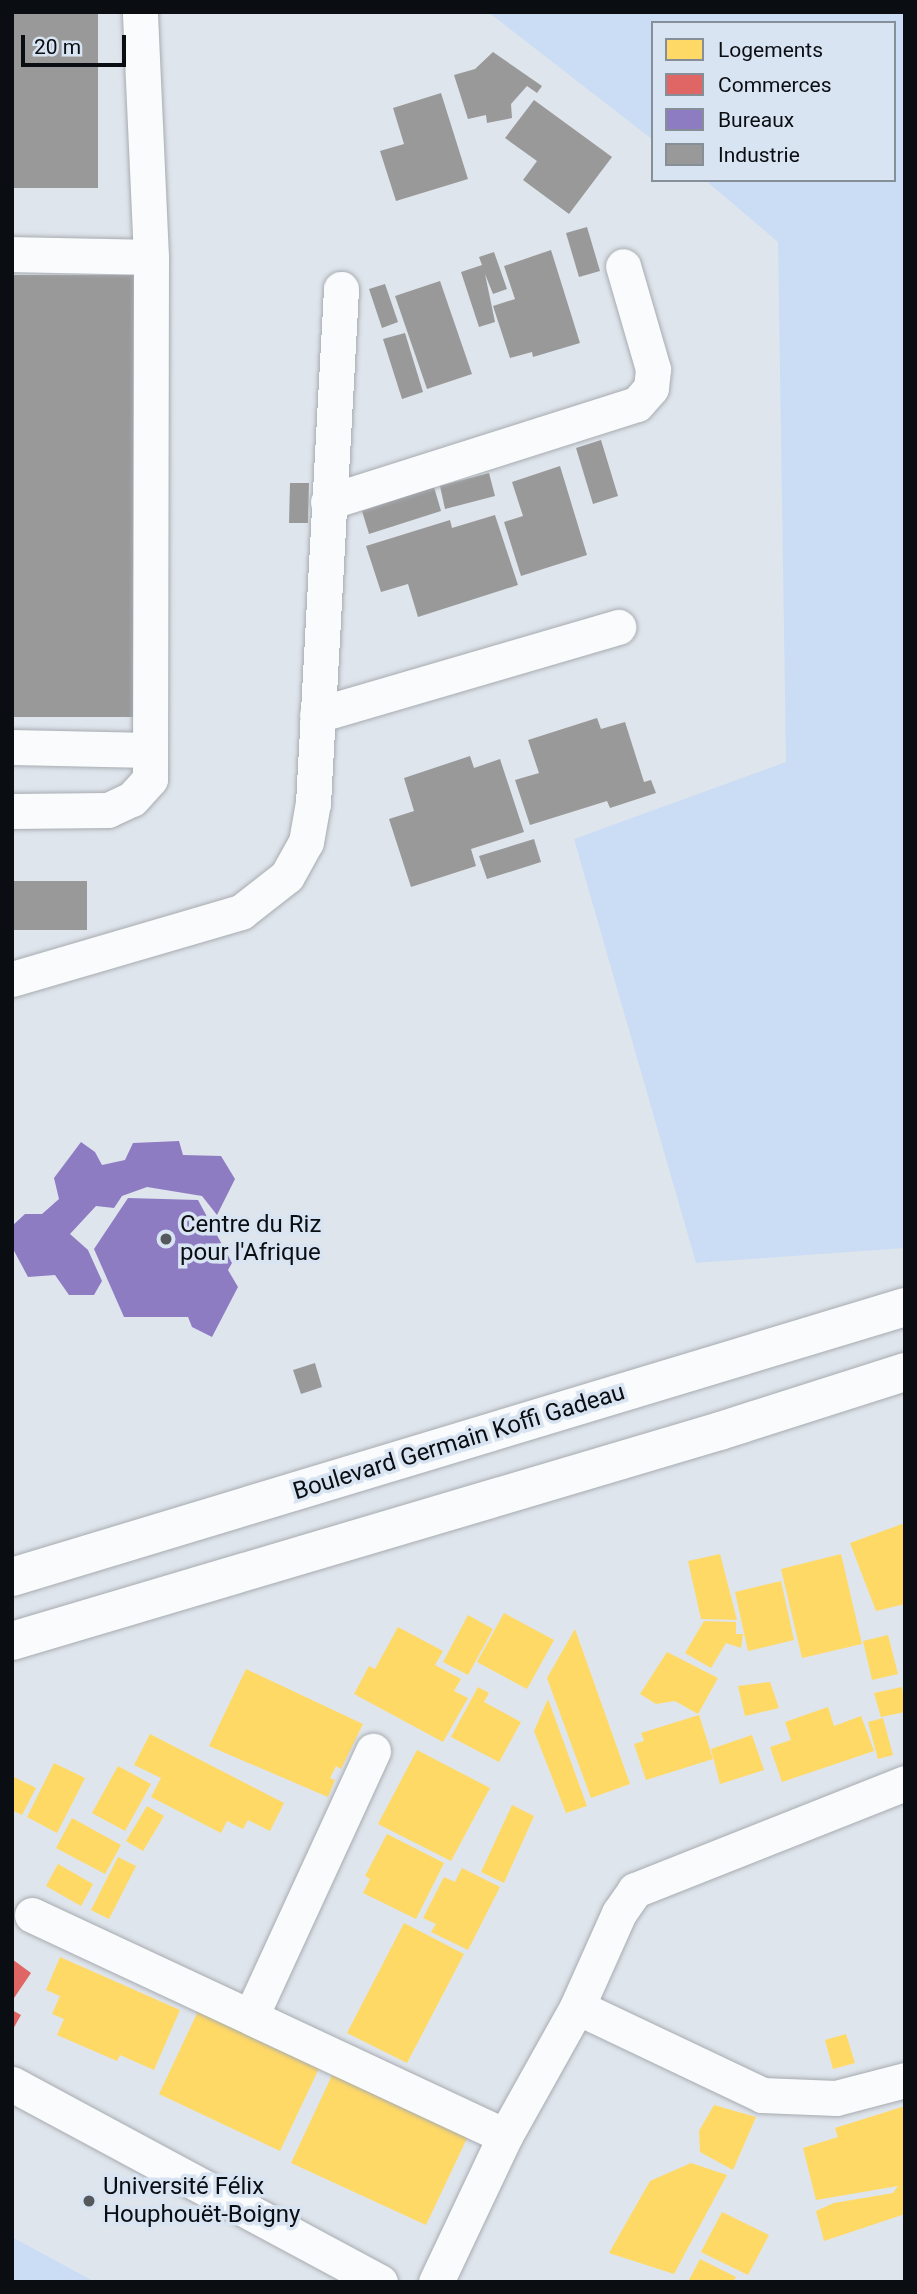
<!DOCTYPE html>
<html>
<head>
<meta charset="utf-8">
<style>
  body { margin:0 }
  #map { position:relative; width:917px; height:2294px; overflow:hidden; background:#dfe5ec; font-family:Roboto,sans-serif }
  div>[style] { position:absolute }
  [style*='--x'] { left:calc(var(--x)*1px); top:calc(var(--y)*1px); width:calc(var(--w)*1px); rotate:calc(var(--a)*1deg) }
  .green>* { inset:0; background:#cbddf4 }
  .homes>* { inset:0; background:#ffd966 }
  .shops>* { inset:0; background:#e06666 }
  .offices>* { inset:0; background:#8e7cc3 }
  .industry>* { inset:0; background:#999 }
  .roads { filter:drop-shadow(0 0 2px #a7acb1) drop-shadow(0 0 2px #a7acb1) }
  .minor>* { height:35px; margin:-17.5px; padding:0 17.5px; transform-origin:17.5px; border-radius:17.5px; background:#fafbfc }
  .major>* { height:38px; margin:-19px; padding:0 19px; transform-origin:19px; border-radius:19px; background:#fafbfc }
  .dots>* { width:19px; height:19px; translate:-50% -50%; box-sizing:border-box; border:4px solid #d9e4f2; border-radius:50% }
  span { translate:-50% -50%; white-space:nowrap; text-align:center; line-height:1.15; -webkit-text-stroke:7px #d9e4f2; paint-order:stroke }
  .poi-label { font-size:24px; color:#0a0d12 }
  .left { translate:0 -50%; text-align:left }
  .street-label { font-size:24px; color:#0a0d12 }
  .frame { position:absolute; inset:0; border:14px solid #0a0d12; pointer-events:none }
  .legend { position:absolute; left:651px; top:21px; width:245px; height:161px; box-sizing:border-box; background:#d9e4f2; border:2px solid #868e98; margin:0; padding:9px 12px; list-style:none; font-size:21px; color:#0a0d12 }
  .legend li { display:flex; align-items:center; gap:14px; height:35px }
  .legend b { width:35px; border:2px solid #868e98 }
  .scale { position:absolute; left:21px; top:35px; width:105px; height:32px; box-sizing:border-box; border:4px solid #0a0d12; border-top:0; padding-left:9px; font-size:21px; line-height:24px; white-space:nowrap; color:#0a0d12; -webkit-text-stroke:5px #d9e4f2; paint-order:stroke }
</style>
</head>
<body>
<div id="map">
  <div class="green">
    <i style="clip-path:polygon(488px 12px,905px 12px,905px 1248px,696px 1263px,574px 839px,786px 762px,778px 242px,705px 180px,894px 180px,894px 23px,653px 23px,653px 140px)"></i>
    <i style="clip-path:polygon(12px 2237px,95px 2282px,12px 2282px)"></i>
  </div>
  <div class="homes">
    <i style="clip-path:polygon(905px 1523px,905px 1604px,876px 1611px,850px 1543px)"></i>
    <i style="clip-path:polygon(720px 1554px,737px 1620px,701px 1619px,688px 1561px)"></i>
    <i style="clip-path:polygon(841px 1554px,862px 1644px,802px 1658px,781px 1569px)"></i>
    <i style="clip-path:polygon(781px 1581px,794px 1640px,748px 1651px,735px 1592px)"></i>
    <i style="clip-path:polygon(504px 1613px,554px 1640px,527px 1689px,477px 1662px)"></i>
    <i style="clip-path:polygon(468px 1615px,493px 1629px,468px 1675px,443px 1662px)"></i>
    <i style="clip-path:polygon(704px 1621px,736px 1622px,736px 1634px,743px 1634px,741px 1648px,726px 1643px,711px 1668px,685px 1653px)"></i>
    <i style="clip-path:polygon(398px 1627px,443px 1651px,435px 1665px,461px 1679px,454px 1691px,468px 1698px,443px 1742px,354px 1694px,369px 1666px,375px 1669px)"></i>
    <i style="clip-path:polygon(575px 1629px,630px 1784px,591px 1798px,547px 1678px)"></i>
    <i style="clip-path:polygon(888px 1635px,898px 1674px,872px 1680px,863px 1641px)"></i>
    <i style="clip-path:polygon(667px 1652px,718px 1678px,698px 1714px,675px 1701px,656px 1704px,640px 1694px)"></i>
    <i style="clip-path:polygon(246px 1669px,363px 1724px,341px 1769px,336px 1766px,330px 1778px,335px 1780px,328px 1797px,209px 1746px)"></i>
    <i style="clip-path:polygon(770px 1682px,779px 1708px,745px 1716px,738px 1686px)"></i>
    <i style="clip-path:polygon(478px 1687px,489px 1693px,484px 1702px,521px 1722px,499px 1762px,451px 1737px)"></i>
    <i style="clip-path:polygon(902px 1687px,905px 1712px,881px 1717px,874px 1693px)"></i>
    <i style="clip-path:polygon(548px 1699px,587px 1806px,566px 1813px,534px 1731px)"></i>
    <i style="clip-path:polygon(828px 1707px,834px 1726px,861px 1716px,874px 1751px,782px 1782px,770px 1747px,791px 1740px,785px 1722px)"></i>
    <i style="clip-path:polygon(699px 1715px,713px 1759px,646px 1780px,634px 1744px,644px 1741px,641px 1733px)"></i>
    <i style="clip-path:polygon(883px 1718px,893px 1755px,878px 1759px,868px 1722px)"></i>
    <i style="clip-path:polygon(150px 1734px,284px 1803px,270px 1831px,248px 1820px,243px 1829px,227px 1821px,221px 1833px,151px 1797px,161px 1778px,134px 1765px)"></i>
    <i style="clip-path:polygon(752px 1735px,764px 1770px,720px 1784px,711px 1749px)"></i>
    <i style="clip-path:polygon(417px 1750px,490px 1788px,451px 1861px,378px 1824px)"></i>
    <i style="clip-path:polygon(54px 1763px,85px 1778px,57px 1833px,27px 1817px)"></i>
    <i style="clip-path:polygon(118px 1766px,151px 1784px,125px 1831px,92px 1813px)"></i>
    <i style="clip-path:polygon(12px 1776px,36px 1788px,22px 1815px,12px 1810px)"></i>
    <i style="clip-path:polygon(512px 1805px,534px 1816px,504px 1883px,481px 1872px)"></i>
    <i style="clip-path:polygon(147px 1806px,164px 1816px,143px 1851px,126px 1841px)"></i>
    <i style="clip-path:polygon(72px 1818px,121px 1845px,105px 1874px,56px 1848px)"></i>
    <i style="clip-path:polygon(387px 1834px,444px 1863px,416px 1919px,363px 1893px,370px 1879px,365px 1876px)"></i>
    <i style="clip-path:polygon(118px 1857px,136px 1866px,109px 1919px,91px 1910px)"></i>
    <i style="clip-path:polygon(58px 1864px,93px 1884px,81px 1906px,46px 1886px)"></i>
    <i style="clip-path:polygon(462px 1868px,500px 1887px,468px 1950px,431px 1932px,436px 1924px,423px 1918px,444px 1877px,455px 1882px)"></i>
    <i style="clip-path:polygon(404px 1923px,464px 1954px,407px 2063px,347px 2033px)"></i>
    <i style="clip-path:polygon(60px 1957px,180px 2010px,154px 2070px,120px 2055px,117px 2061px,57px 2035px,64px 2019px,52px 2014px,60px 1996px,46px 1990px)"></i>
    <i style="clip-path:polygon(201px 2005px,322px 2062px,280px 2151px,159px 2094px)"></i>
    <i style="clip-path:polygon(846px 2034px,855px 2063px,833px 2069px,825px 2040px)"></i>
    <i style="clip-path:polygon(334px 2071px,469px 2134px,426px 2225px,291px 2163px)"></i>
    <i style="clip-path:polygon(714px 2105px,756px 2117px,733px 2170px,700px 2152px,699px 2131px)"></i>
    <i style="clip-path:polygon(905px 2106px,905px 2214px,824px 2241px,816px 2211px,834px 2203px,893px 2193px,898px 2186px,816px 2200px,803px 2148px,838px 2137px,835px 2128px)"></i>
    <i style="clip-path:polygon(691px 2163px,727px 2175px,674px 2274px,609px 2253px,650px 2181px)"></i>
    <i style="clip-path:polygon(722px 2212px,769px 2235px,748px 2275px,701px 2252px)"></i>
    <i style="clip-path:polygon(700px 2259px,736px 2277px,733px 2282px,688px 2282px)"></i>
  </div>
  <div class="shops">
    <i style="clip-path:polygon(12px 1959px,31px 1973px,12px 2001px)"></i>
    <i style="clip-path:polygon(12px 2010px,21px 2015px,12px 2031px)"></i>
  </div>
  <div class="offices">
    <i style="clip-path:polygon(179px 1141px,183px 1155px,221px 1156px,235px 1179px,217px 1215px,202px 1196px,147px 1187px,122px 1196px,114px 1208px,96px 1206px,70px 1234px,88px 1250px,102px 1281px,94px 1295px,69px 1295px,55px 1275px,28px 1277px,12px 1247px,12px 1226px,25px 1214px,42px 1214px,59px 1199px,54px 1178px,81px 1142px,95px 1152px,102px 1165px,125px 1160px,133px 1143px)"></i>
    <i style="clip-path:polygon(128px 1198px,198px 1200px,232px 1263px,228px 1270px,238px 1287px,212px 1337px,192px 1327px,188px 1317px,124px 1317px,94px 1249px)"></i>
  </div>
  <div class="industry">
    <i style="clip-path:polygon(12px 12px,98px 12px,98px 188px,12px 188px)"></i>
    <i style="clip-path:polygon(493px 52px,542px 86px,537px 93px,527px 86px,511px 104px,512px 118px,487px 123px,486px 115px,468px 119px,454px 75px,475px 69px)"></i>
    <i style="clip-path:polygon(441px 93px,468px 179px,396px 201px,380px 151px,404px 144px,393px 108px)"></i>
    <i style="clip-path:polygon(534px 100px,612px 157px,569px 214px,523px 180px,537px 161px,505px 138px)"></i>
    <i style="clip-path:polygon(587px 227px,600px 271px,579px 277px,566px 233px)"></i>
    <i style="clip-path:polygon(551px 250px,580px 343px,533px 357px,532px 352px,510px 358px,493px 306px,515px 299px,504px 266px)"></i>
    <i style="clip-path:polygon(494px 252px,507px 289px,493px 294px,485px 274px,495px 322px,479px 327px,461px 272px,482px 265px,479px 257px)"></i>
    <i style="clip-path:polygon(12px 275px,146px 275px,147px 717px,12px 717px)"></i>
    <i style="clip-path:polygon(440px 281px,472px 374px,427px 389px,395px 296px)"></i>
    <i style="clip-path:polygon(385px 284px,398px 322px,382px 328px,369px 289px)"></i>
    <i style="clip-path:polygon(405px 333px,423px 392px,402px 399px,383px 339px)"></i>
    <i style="clip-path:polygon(601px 440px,618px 496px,593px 504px,576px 448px)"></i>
    <i style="clip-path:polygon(560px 466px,587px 555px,521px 576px,504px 522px,523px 516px,512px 482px)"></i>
    <i style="clip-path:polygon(489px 473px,495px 496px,445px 509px,440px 486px)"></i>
    <i style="clip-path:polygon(290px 483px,309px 483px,308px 523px,289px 523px)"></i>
    <i style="clip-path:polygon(434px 487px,441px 511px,369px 534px,362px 511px)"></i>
    <i style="clip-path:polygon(495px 515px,518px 585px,418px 617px,408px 584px,381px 592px,366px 546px,450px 520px,452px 528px)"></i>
    <i style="clip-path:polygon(597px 718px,601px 729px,625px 722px,644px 782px,651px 780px,656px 793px,610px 808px,607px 801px,530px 825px,515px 780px,539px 773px,528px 740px)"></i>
    <i style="clip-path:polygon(470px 756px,474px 768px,500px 759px,524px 832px,471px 849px,476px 866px,411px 887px,389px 819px,414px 811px,404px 778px)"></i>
    <i style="clip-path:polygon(534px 839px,541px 862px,487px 879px,479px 856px)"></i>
    <i style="clip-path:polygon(12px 881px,87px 881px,87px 930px,12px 930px)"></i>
    <i style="clip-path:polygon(315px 1363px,322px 1387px,301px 1394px,293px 1370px)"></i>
  </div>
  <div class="roads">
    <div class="minor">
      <i style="--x:12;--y:254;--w:139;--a:1.2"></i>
      <i style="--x:328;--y:502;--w:324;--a:-17.6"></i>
      <i style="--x:637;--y:404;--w:21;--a:-49"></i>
      <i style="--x:651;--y:388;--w:19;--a:-84"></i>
      <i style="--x:653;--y:369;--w:107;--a:-106.2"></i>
      <i style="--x:317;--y:715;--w:314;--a:-16.3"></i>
      <i style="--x:12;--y:747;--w:138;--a:1.2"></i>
      <i style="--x:12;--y:811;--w:96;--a:-0.6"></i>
      <i style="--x:108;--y:810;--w:26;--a:-25"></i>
      <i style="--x:132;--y:799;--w:27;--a:-48"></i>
      <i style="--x:150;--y:779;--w:522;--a:-89.89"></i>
      <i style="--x:151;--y:257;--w:245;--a:-92.6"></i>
      <i style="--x:12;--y:979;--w:239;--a:-16.3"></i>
      <i style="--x:241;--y:912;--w:58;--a:-38"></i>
      <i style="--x:287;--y:876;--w:39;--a:-61"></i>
      <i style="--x:306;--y:842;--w:40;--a:-80"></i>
      <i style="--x:313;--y:803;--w:515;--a:-86.88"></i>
      <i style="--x:32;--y:1915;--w:522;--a:25.04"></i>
      <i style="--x:577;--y:2007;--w:205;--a:25.4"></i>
      <i style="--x:762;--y:2095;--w:74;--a:2.3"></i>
      <i style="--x:836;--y:2098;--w:71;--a:-14.6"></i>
      <i style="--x:251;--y:2016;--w:292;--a:-65.3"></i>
      <i style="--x:12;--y:2084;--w:418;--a:28.3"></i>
      <i style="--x:436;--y:2282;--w:161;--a:-64.7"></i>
      <i style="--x:505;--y:2136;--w:148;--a:-60.8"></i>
      <i style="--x:577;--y:2007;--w:103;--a:-65.9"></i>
      <i style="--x:619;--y:1913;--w:28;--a:-55"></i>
      <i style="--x:635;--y:1890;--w:290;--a:-21.6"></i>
    </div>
    <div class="major">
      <i style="--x:12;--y:1577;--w:933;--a:-16.82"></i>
      <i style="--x:12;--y:1641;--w:738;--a:-16.52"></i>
      <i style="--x:720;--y:1431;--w:194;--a:-17.7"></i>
    </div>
  </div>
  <div class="dots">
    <i style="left:166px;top:1239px;background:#55595e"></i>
    <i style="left:89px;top:2201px;background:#55595e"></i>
  </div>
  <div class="poi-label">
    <span class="left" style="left:180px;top:1239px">Centre du Riz<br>pour l'Afrique</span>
    <span class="left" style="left:103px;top:2201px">Université Félix<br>Houphouët-Boigny</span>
  </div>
  <div class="street-label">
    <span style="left:459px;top:1442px;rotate:-17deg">Boulevard Germain Koffi Gadeau</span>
  </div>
  <div class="frame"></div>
  <ul class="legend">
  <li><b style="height:19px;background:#ffd966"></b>Logements</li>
  <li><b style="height:19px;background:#e06666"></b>Commerces</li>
  <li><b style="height:19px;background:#8e7cc3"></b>Bureaux</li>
  <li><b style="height:19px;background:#999"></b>Industrie</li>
  </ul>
  <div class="scale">20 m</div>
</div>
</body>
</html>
